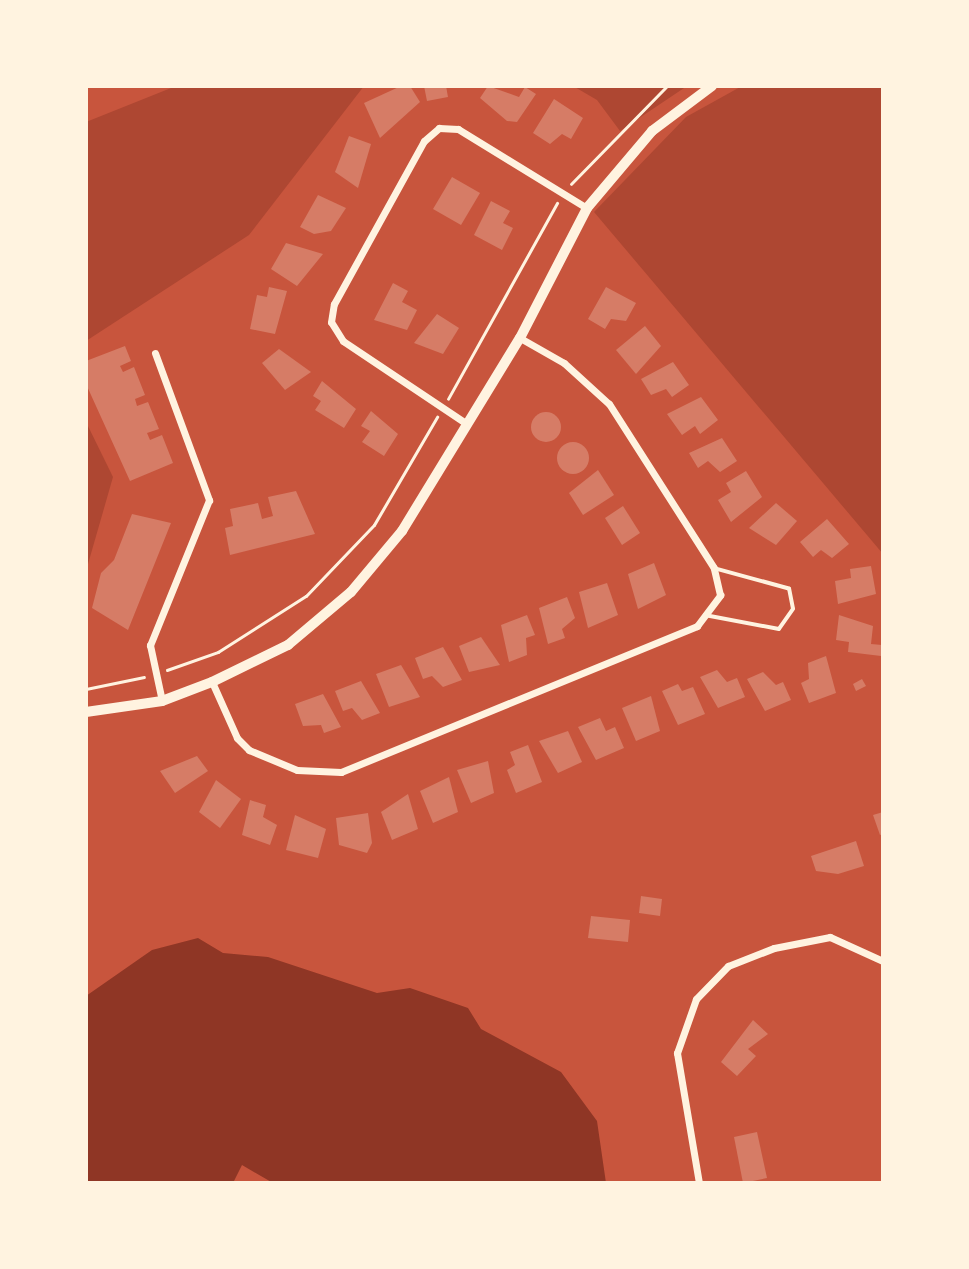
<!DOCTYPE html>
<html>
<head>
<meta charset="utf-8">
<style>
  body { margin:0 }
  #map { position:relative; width:969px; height:1269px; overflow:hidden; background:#c8553d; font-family:"Sofia Sans Condensed",sans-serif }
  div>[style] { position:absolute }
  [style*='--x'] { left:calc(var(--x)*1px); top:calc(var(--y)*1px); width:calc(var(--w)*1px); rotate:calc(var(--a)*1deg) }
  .green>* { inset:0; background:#ae4732 }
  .water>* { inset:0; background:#8f3625 }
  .building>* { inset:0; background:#d67c66 }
  .round { border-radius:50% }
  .path>* { height:2.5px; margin:-1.25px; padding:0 1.25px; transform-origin:1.25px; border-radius:1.25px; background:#fff3e0 }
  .service>* { height:3.5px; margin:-1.75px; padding:0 1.75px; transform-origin:1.75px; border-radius:1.75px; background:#fff3e0 }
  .minor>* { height:7px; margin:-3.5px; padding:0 3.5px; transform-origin:3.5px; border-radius:3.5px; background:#fff3e0 }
  .tertiary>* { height:10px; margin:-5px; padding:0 5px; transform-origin:5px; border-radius:5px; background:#fff3e0 }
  span { translate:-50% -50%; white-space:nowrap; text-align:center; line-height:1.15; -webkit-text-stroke:6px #fff3e0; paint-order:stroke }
  .frame { position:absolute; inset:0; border:88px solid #fff3e0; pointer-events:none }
</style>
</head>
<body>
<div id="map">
  <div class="green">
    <i style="clip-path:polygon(176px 86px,364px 86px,249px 235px,86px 341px,86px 122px)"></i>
    <i style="clip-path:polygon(573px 86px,687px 86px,620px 131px,597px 100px)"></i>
    <i style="clip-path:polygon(742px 86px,883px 86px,883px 554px,594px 212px,686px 117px)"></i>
    <i style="clip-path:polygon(86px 422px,113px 477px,86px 571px)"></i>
  </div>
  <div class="water">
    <i style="clip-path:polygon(198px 938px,223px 953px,268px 957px,377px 993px,410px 988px,468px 1008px,481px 1029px,561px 1072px,597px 1121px,606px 1183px,273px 1183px,242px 1165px,233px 1183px,86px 1183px,86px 996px,152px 950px)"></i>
  </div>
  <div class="building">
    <i style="clip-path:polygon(401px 86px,410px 86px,420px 102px,380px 138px,364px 103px)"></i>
    <i style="clip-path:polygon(424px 86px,446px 86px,448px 97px,427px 101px)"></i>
    <i style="clip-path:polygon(488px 86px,519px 97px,525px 87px,536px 94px,517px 122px,507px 121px,480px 98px)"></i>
    <i style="clip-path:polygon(554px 99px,583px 118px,571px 139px,562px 134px,550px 144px,533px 133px)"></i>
    <i style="clip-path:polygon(349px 136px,371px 144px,358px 188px,335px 172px)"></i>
    <i style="clip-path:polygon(452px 177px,480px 193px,461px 225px,433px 209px)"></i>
    <i style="clip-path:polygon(318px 195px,346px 208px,331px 231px,314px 234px,300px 227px)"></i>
    <i style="clip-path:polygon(491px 201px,510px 211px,503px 223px,513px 228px,502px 250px,474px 235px)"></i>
    <i style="clip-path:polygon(286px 243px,323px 254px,297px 286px,271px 269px)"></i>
    <i style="clip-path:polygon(393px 283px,408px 291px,402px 302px,417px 310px,407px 330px,374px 320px)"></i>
    <i style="clip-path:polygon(269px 287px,287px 291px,275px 334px,250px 329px,257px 295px,267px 297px)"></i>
    <i style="clip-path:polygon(606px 287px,636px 303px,626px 321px,611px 319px,605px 329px,588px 319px)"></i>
    <i style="clip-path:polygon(437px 314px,459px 328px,443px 354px,414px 343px)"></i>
    <i style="clip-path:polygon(645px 326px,661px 346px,636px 374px,616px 350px)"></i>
    <i style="clip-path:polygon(125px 346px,131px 361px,120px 366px,123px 372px,134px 367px,145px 395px,135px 399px,137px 406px,148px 402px,159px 429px,147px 433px,150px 440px,162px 435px,173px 463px,130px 481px,86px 384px,86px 361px)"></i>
    <i style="clip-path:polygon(279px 349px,311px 372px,285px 390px,262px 363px)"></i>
    <i style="clip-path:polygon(673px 362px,689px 385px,672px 397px,666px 389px,651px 395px,641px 379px)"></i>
    <i style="clip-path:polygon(322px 381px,356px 409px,344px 428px,315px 410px,321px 401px,313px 396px)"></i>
    <i style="clip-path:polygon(701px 397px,718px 420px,700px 434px,695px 426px,682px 435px,667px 414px)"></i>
    <i style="clip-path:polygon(371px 411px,398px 434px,384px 456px,362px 442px,370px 431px,361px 426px)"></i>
    <i class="round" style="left:531px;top:412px;width:30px;height:30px"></i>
    <i style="clip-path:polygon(722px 438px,737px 461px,720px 472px,708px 461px,698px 468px,689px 453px)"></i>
    <i class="round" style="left:557px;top:442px;width:32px;height:32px"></i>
    <i style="clip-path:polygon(598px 470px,614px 495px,583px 515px,569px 493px)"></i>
    <i style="clip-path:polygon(746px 471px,762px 497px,731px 522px,718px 500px,731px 492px,726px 483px)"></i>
    <i style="clip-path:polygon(296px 491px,315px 534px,230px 555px,225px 528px,233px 526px,230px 509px,258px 503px,262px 519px,273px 516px,268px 497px)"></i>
    <i style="clip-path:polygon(776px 503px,797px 521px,776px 545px,749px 528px)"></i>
    <i style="clip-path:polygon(623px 506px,640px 533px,622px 545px,605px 518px)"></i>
    <i style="clip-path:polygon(132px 514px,171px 523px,128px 630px,92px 608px,101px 573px,114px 560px)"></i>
    <i style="clip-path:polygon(827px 519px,849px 544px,832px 558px,821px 550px,813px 557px,800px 542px)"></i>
    <i style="clip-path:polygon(654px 563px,666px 595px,638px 609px,628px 574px)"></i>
    <i style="clip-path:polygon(871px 566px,876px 594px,838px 604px,835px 581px,851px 578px,850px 569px)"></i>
    <i style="clip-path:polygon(607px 583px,618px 615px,588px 628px,579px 592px)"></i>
    <i style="clip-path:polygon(567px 597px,575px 618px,562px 629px,565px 638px,548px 644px,539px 608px)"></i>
    <i style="clip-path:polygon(527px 615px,535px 635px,526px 638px,527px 655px,509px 662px,501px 625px)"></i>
    <i style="clip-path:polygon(839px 615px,873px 626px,871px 644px,882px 645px,881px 656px,848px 652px,849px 642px,836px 640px)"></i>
    <i style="clip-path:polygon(481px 637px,500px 665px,469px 672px,459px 646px)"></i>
    <i style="clip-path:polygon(443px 647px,462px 680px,443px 687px,432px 676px,423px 679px,415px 658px)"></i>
    <i style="clip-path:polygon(826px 656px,836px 693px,809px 703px,801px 683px,809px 679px,808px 663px)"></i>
    <i style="clip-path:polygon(401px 665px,420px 697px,389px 707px,376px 674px)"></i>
    <i style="clip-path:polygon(717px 670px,727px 682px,737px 678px,745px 697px,718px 708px,700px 677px)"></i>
    <i style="clip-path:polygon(763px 672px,776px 685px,783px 682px,791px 700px,765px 711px,747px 679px)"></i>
    <i style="clip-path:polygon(862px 679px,866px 686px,856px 691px,853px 684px)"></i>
    <i style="clip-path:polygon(361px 681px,380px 713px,362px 720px,352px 708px,343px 711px,335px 691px)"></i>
    <i style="clip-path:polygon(678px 684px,682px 691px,693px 687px,705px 714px,678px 725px,662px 691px)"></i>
    <i style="clip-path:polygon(323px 694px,341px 727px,324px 733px,321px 725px,303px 726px,295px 704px)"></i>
    <i style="clip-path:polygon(651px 696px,660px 731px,636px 741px,622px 708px)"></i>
    <i style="clip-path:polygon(600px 718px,606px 731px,615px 727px,624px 748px,596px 760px,578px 727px)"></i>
    <i style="clip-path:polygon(568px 731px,582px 762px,558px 773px,539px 741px)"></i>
    <i style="clip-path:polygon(528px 745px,542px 782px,516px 793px,507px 770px,515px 765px,510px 752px)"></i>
    <i style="clip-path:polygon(197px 756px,208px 771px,175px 793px,160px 771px)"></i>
    <i style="clip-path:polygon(488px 761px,494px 793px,471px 803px,457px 770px)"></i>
    <i style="clip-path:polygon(449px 777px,458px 812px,433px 823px,420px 791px)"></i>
    <i style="clip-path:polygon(216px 780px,241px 799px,220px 828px,199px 812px)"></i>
    <i style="clip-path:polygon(408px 794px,418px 829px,392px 840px,381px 812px)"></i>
    <i style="clip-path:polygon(250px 800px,266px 805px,263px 817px,277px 825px,270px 845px,242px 835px)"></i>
    <i style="clip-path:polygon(883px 812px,883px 834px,880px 835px,873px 815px)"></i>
    <i style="clip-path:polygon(368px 813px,372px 843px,367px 853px,339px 845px,336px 818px)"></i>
    <i style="clip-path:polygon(295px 815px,326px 829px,318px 858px,286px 850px)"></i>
    <i style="clip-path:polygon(856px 841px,864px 866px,838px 874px,816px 871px,811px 856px)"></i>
    <i style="clip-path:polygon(641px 896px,662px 899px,660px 916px,639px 913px)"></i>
    <i style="clip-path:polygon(591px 916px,630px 920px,628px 942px,588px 938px)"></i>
    <i style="clip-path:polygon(753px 1020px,768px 1034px,748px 1049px,756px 1056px,737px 1076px,721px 1062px)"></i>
    <i style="clip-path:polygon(757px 1132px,767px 1178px,743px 1183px,734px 1137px)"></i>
  </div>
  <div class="path">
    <i style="--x:571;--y:184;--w:137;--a:-45.6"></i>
    <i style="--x:448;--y:399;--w:224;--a:-60.9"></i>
    <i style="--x:167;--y:670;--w:54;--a:-19.4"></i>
    <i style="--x:218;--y:652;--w:104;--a:-32.5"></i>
    <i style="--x:306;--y:596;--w:98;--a:-46.2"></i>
    <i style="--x:374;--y:525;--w:125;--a:-59.7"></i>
    <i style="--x:86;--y:689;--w:59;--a:-11.7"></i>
  </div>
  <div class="service">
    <i style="--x:705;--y:615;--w:75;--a:10.7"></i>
    <i style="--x:779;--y:629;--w:24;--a:-55"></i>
    <i style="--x:793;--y:609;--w:20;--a:-101"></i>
    <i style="--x:789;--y:589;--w:76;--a:-164.7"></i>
  </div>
  <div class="minor">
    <i style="--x:155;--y:353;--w:157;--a:69.8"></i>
    <i style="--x:209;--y:500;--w:157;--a:112.1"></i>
    <i style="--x:150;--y:645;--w:57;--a:77.9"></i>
    <i style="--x:467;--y:424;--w:149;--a:-146.2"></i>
    <i style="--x:343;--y:341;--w:22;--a:-122"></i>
    <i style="--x:331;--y:322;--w:18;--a:-81"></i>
    <i style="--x:334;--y:304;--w:186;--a:-61.1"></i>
    <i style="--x:424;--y:141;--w:20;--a:-41"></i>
    <i style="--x:439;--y:128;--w:19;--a:3"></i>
    <i style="--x:458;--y:129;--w:151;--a:31.5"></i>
    <i style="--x:212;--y:682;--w:61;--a:65.9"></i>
    <i style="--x:237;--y:738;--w:17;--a:45"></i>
    <i style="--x:249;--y:750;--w:52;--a:22.6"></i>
    <i style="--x:297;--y:770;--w:44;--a:2.6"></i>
    <i style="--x:341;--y:772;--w:385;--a:-22.3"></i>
    <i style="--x:697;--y:626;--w:39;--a:-53"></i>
    <i style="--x:720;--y:595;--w:28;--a:-103"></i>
    <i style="--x:714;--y:568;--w:195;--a:-122.6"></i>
    <i style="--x:609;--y:404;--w:61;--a:-137.7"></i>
    <i style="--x:564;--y:363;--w:51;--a:-150.4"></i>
    <i style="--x:699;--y:1183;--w:132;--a:-99.6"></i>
    <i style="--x:677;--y:1053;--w:57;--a:-70.6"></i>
    <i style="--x:696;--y:999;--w:46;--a:-45.9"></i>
    <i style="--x:728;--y:966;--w:49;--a:-21.4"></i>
    <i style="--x:774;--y:948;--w:57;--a:-11.1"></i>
    <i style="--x:830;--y:937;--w:58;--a:24.4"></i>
  </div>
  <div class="tertiary">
    <i style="--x:86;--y:712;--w:77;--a:-8.2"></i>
    <i style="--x:162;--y:701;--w:53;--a:-20.8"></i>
    <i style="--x:212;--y:682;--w:85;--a:-26"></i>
    <i style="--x:288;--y:645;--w:82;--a:-40.1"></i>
    <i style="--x:351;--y:592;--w:80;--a:-50.1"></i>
    <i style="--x:402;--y:531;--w:226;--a:-58.6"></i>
    <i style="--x:520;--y:338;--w:146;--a:-62.7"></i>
    <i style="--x:587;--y:208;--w:101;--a:-49.8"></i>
    <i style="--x:652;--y:131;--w:75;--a:-36.9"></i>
  </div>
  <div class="frame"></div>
</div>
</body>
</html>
